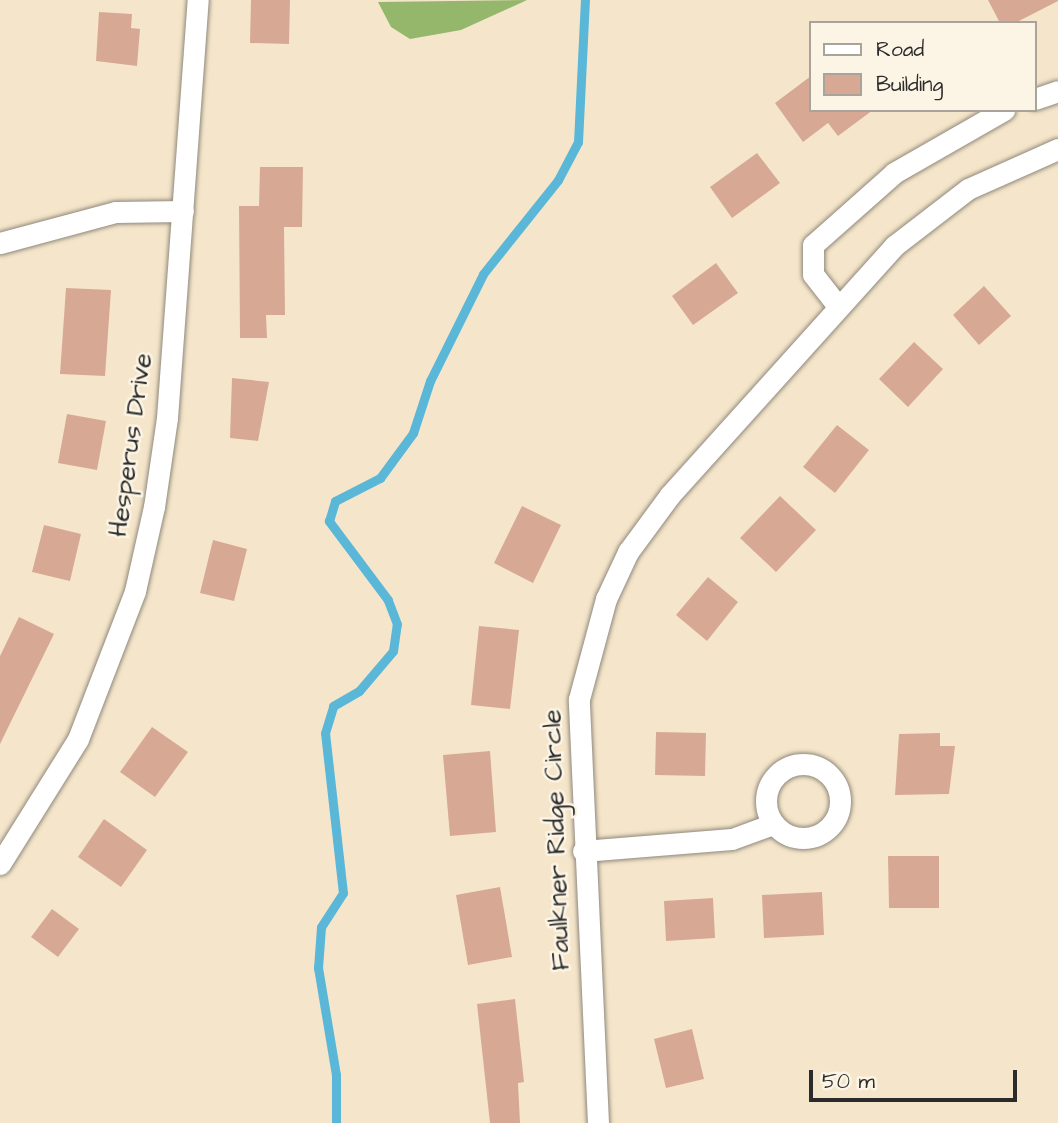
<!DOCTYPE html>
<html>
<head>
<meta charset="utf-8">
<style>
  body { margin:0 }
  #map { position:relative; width:1058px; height:1123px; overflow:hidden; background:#f5e6cb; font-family:"Architects Daughter",sans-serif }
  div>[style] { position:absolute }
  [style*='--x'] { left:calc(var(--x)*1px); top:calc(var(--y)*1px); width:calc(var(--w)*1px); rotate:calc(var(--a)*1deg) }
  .forest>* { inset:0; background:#95b76b }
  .stream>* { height:9px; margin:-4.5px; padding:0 4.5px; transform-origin:4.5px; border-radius:4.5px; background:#5ab7d8 }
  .building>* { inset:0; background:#d7a994 }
  .roads { filter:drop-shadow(0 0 2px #90887b) drop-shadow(0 0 2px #90887b) }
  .minor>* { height:21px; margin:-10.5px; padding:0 10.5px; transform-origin:10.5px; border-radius:10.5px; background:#fff }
  .minor>.ring { margin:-10.5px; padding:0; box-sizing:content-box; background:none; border:21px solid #fff; border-radius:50% }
  span { translate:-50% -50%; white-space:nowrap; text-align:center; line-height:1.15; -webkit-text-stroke:5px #fcf5e5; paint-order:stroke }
  .street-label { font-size:26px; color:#2b2b2b }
  .legend { position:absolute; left:809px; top:21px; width:228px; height:91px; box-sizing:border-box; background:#fcf5e5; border:2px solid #a8a49b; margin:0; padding:9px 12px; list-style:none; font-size:21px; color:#2b2b2b }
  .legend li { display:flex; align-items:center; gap:14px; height:35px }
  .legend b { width:35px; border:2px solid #a8a49b }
  .scale { position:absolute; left:809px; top:1070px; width:208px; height:32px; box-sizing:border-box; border:4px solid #2b2b2b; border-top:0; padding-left:9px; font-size:21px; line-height:24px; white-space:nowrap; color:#2b2b2b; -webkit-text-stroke:5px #fcf5e5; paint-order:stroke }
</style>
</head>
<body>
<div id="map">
  <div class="forest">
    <i style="clip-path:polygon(527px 0,461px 30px,410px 39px,391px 27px,378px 2px)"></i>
  </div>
  <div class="stream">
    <i style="--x:336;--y:1123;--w:48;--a:-90"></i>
    <i style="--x:336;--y:1075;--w:109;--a:-99.5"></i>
    <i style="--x:318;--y:968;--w:41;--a:-85.8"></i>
    <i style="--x:321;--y:927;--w:40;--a:-57.1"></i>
    <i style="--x:343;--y:893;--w:161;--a:-96.4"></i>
    <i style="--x:325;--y:733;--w:28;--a:-73"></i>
    <i style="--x:333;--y:706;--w:30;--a:-30"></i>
    <i style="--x:359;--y:691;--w:52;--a:-49.6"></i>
    <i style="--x:393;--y:651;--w:27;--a:-82"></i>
    <i style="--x:397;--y:624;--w:26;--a:-111"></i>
    <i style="--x:388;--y:600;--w:99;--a:-126.8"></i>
    <i style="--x:329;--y:521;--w:21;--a:-73"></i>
    <i style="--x:335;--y:501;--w:51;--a:-27.1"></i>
    <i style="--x:380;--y:478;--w:56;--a:-53.7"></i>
    <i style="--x:413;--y:433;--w:55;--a:-71.9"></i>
    <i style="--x:430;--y:381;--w:119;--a:-63.6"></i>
    <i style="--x:483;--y:274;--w:120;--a:-51.4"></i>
    <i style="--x:558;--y:180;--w:43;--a:-62.2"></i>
    <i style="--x:578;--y:142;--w:142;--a:-87.2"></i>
  </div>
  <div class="building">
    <i style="clip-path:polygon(251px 0,290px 0,289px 44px,250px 43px)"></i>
    <i style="clip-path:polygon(988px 0,1058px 0,1058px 1px,1015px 23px,1000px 23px)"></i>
    <i style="clip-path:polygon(99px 12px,132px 14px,131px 28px,140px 29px,137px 66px,96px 61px)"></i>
    <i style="clip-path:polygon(811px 76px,811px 110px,873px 110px,838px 136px,828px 123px,803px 142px,775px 103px)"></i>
    <i style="clip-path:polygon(757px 153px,780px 183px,732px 218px,710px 187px)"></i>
    <i style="clip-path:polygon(260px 167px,303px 167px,302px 227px,284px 227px,285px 315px,266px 315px,267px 338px,240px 338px,239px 206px,259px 206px)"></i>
    <i style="clip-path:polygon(716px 263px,738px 293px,693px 325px,672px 296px)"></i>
    <i style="clip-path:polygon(984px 286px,1011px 316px,979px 345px,953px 315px)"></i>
    <i style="clip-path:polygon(66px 288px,111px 290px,105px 376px,60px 374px)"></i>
    <i style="clip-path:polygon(914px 342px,943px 369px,908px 407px,879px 379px)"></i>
    <i style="clip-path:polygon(232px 378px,269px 382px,258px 441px,230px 438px)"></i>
    <i style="clip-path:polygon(67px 414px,106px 421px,97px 470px,58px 463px)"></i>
    <i style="clip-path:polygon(837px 425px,869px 450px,835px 493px,803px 467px)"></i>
    <i style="clip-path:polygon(780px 496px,816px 530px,776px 572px,740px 538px)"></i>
    <i style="clip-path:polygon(522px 506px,561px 525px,533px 583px,494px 563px)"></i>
    <i style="clip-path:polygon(44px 525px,81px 534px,70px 581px,32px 572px)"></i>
    <i style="clip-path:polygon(213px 540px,247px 549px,234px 601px,200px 593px)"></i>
    <i style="clip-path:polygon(708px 577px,738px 602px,707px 641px,676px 615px)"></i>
    <i style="clip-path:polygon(19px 617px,54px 634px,0 744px,0 656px)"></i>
    <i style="clip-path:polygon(479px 626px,519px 630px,510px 709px,471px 705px)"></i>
    <i style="clip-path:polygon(152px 727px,188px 752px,155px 797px,120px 772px)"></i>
    <i style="clip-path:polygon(656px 732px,706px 733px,705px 776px,655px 775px)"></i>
    <i style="clip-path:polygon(940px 733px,940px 746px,955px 746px,949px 794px,895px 795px,899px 734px)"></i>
    <i style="clip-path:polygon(490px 751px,496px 832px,450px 836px,443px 755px)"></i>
    <i style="clip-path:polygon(104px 819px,147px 850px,121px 887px,78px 857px)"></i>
    <i style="clip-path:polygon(888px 856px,939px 856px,939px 908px,889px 908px)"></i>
    <i style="clip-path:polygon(500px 887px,512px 957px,468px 965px,456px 895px)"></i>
    <i style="clip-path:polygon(822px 892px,824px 935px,764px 938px,762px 895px)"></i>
    <i style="clip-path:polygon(713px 898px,715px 938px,666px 941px,664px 901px)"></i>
    <i style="clip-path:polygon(52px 909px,79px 929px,58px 957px,31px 937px)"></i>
    <i style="clip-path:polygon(515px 999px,524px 1082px,518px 1083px,520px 1123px,490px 1123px,477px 1004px)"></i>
    <i style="clip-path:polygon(692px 1029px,704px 1079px,666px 1088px,654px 1039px)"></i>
  </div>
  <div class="roads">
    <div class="minor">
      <i style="--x:1035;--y:99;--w:24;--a:-19"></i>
      <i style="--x:0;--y:243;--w:120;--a:-15"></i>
      <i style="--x:116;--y:212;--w:67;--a:-0.9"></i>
      <i style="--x:837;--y:305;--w:39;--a:-128"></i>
      <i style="--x:813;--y:274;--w:29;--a:-90"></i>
      <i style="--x:813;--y:245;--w:108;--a:-41.6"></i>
      <i style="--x:894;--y:173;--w:127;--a:-29.8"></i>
      <i class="ring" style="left:766px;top:764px;width:53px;height:53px"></i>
      <i style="--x:583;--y:851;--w:149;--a:-4.6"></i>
      <i style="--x:732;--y:839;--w:44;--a:-20.1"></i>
      <i style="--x:0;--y:864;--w:147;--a:-58"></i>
      <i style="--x:78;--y:739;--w:159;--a:-68.9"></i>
      <i style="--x:135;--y:591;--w:86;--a:-77.3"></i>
      <i style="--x:154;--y:507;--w:90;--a:-81.7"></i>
      <i style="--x:167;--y:418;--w:419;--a:-85.8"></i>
      <i style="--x:598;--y:1123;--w:424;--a:-92.6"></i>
      <i style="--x:579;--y:699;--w:104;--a:-74.9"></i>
      <i style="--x:606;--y:599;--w:52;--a:-64.9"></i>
      <i style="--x:628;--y:552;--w:71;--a:-53.6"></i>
      <i style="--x:670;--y:495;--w:335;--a:-48"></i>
      <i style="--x:894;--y:246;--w:93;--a:-37.6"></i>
      <i style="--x:968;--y:189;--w:98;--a:-24"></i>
    </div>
  </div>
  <div class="street-label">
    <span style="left:131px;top:445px;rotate:-82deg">Hesperus Drive</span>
    <span style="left:557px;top:840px;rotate:-92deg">Faulkner Ridge Circle</span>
  </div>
  <ul class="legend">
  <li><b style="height:9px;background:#fff"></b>Road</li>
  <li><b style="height:19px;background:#d7a994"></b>Building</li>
  </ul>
  <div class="scale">50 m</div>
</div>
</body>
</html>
